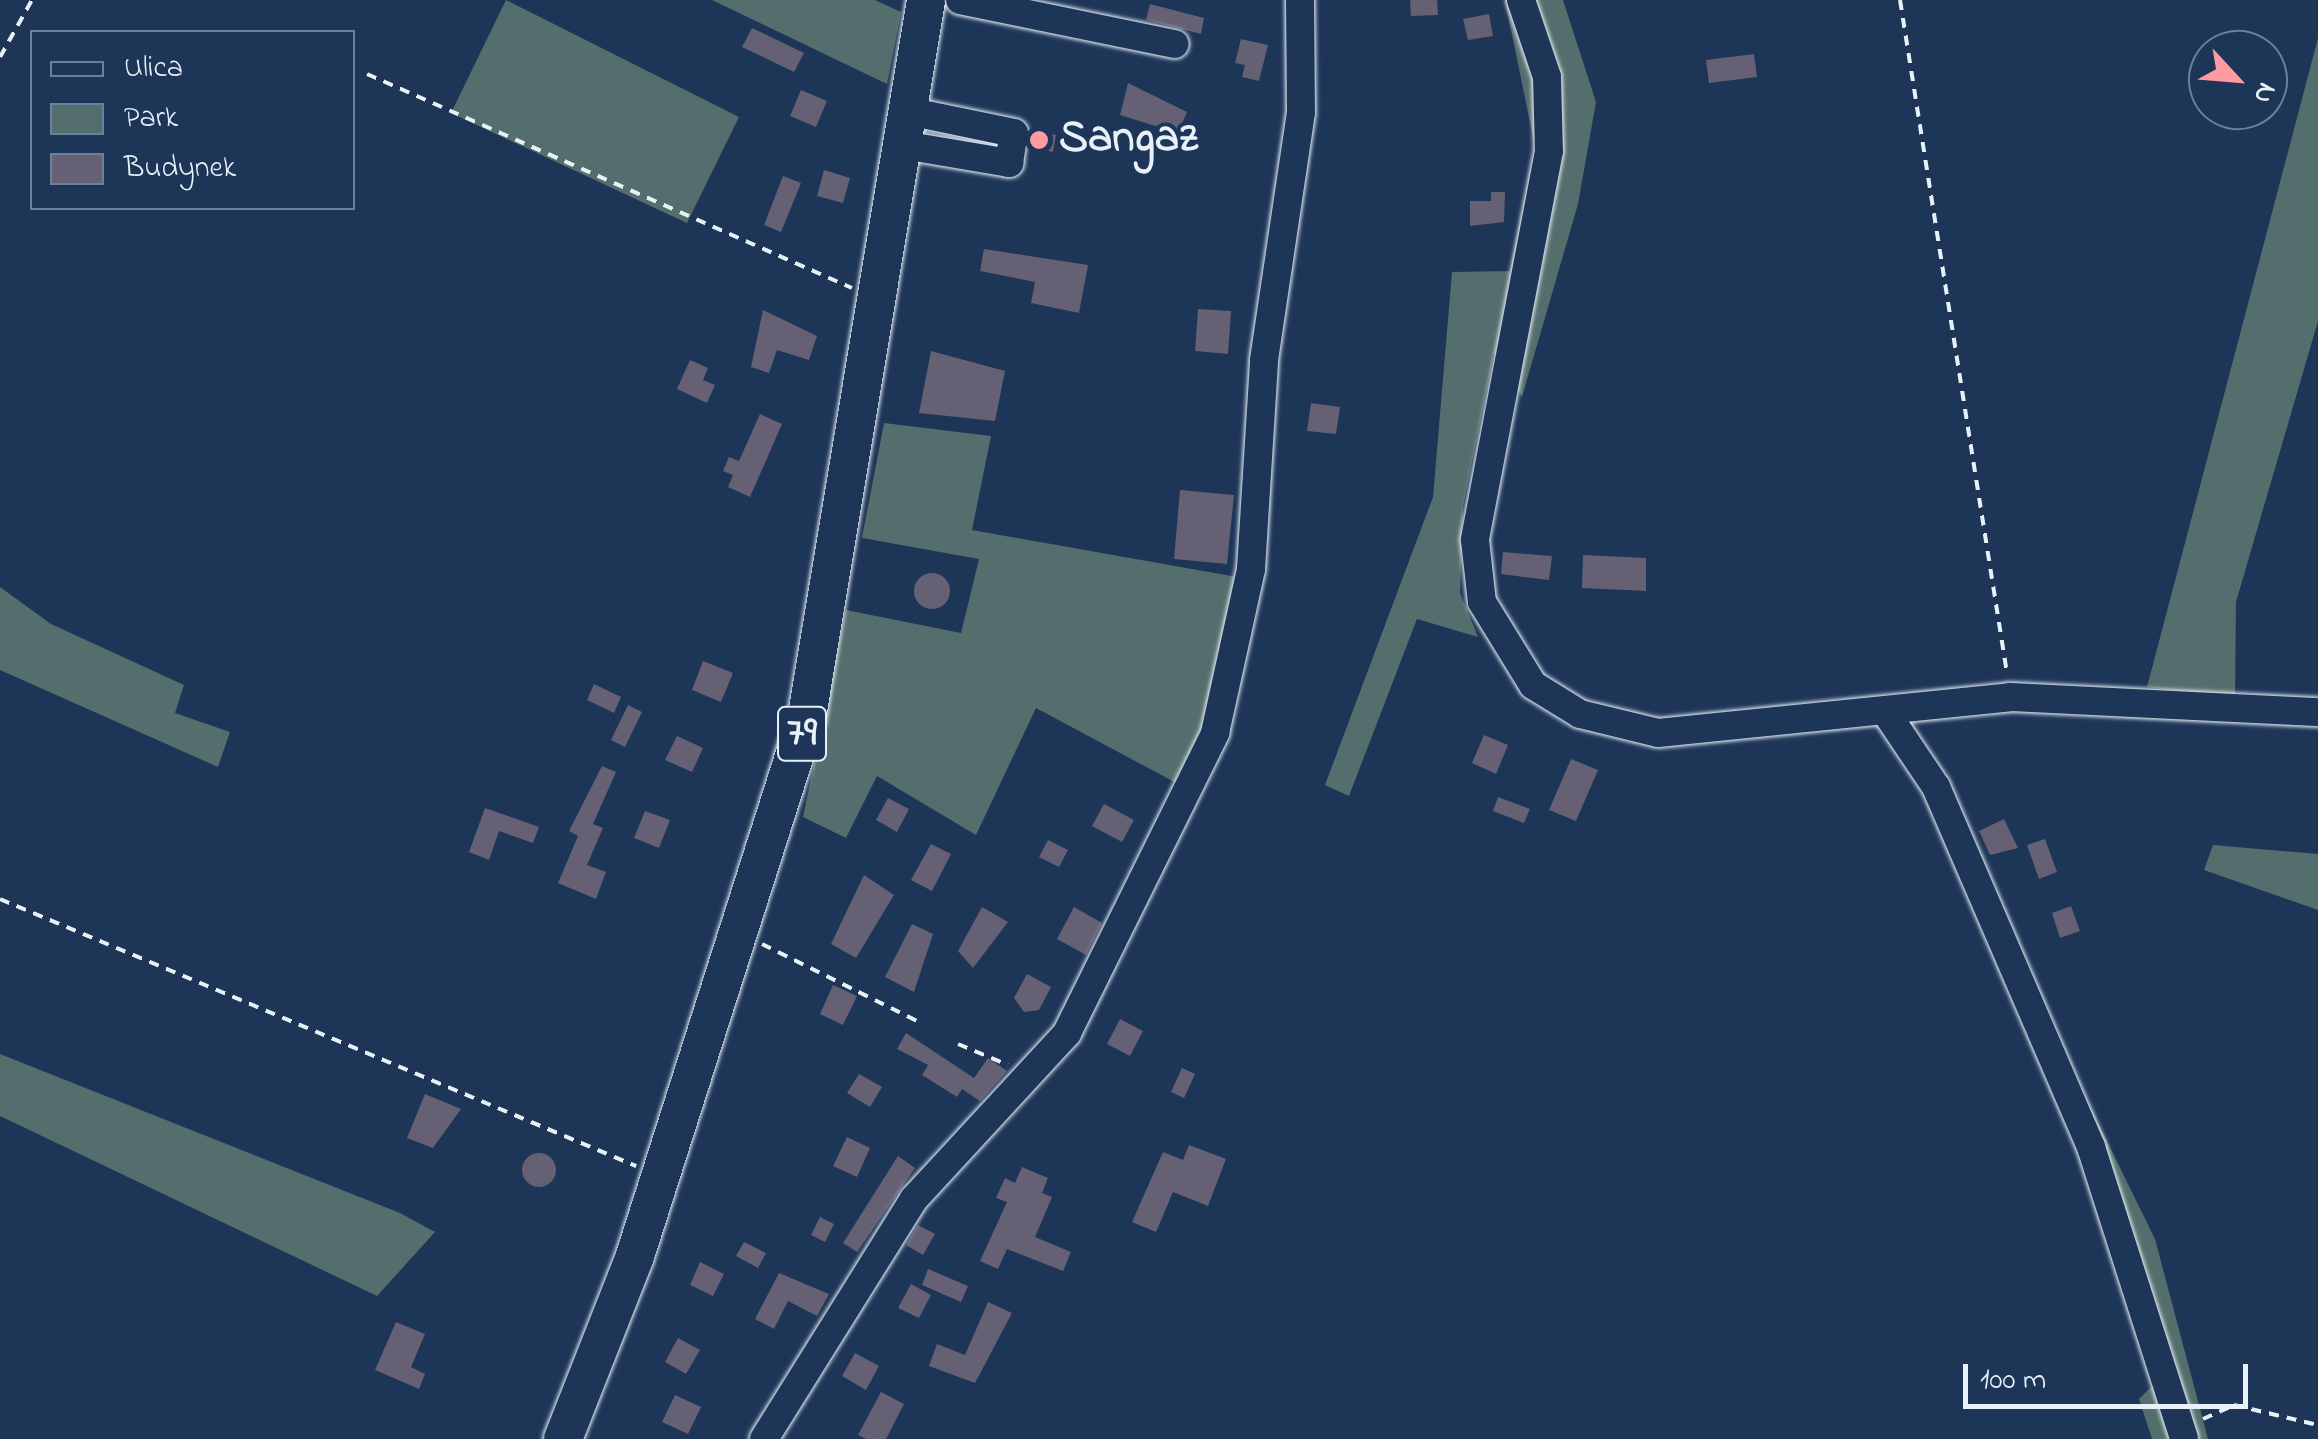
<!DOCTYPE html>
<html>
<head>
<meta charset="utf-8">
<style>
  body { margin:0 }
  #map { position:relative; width:2318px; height:1439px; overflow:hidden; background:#1d3557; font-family:"Indie Flower",sans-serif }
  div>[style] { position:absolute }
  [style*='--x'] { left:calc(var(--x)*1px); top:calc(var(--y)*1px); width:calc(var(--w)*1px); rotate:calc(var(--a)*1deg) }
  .green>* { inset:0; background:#536e6c }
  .building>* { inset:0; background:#656074 }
  .round { border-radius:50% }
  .path>* { height:4px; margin-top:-2px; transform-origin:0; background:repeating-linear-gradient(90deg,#e8f1f8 0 10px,transparent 0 18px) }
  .roads { filter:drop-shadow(0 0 2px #e8f1f8) drop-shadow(0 0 2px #e8f1f8) }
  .minor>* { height:28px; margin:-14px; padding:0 14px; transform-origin:14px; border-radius:14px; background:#1d3557 }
  .major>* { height:38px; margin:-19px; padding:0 19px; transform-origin:19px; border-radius:19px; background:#1d3557 }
  .dots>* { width:28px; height:28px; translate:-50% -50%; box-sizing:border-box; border:5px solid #1d3557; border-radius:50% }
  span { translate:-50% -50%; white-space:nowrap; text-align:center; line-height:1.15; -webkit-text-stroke:8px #1d3557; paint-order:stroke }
  .shield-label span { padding:2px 8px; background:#1d3557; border:2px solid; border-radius:8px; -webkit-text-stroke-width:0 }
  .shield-label { font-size:42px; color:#e8f1f8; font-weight:700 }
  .poi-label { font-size:45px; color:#e8f1f8; font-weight:700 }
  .left { translate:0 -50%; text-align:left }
  .legend { position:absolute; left:30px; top:30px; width:325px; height:180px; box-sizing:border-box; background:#1d3557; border:2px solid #6e8097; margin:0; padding:12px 18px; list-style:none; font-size:30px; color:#e8f1f8 }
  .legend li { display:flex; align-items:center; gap:20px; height:50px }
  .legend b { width:50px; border:2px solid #6e8097 }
  .north { position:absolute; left:2188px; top:30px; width:100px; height:100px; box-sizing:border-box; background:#1d3557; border:2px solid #6e8097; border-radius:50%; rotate:116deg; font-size:28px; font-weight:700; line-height:40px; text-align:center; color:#e8f1f8 }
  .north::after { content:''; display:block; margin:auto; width:35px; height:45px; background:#ff9aa2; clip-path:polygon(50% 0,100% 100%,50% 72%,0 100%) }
  .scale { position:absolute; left:1963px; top:1364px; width:285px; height:45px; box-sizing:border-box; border:5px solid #e8f1f8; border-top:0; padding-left:12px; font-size:30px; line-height:35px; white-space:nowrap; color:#e8f1f8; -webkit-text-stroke:8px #1d3557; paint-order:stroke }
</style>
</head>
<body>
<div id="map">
  <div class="green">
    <i style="clip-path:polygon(506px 0,739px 117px,687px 223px,451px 113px)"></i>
    <i style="clip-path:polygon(712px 0,875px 0,901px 12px,887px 84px)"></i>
    <i style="clip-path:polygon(1505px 0,1563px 0,1596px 102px,1578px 204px,1522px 397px,1494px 353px,1463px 506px,1460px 593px,1478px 637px,1417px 619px,1349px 796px,1325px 785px,1433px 497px,1452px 272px,1510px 271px,1535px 147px)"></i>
    <i style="clip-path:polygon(2318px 38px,2318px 321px,2236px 602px,2235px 698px,2147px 687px)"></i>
    <i style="clip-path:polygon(884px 423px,991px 436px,972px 530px,1237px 577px,1207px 726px,1180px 785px,1036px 708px,976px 835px,877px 776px,846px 838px,803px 817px,846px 610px,961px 633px,979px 559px,862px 538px)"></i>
    <i style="clip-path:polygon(0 587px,51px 624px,184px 685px,175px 713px,230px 732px,218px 767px,0 670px)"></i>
    <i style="clip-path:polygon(2213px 845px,2318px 854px,2318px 910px,2204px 870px)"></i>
    <i style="clip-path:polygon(2049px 1023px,2155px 1239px,2208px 1439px,2192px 1439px)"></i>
    <i style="clip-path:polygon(0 1054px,400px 1213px,435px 1232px,377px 1296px,0 1116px)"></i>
    <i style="clip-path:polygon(2158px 1380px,2174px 1439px,2152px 1439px,2139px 1399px)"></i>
  </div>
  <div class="building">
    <i style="clip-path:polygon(1410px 0,1437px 0,1438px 15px,1411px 16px)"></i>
    <i style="clip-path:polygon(1150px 4px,1204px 18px,1201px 34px,1146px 20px)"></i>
    <i style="clip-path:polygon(1489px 14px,1493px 36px,1468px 40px,1463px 19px)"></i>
    <i style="clip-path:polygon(752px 28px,804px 53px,794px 72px,742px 47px)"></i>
    <i style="clip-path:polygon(1241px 39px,1268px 45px,1259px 81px,1242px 77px,1245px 65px,1235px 63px)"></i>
    <i style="clip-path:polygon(1754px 54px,1757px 77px,1709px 83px,1706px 60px)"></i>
    <i style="clip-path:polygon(1128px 83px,1187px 112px,1178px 133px,1120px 115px)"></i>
    <i style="clip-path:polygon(801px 90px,827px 101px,816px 127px,790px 116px)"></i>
    <i style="clip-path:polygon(1031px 130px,1056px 135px,1053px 152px,1029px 147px)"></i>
    <i style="clip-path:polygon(824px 170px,850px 178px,843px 203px,817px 196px)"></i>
    <i style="clip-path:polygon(783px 176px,801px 183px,781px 232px,764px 225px)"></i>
    <i style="clip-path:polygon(1491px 192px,1505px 192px,1504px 222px,1470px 226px,1470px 201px,1491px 201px)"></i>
    <i style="clip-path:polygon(984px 249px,1088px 265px,1079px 313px,1031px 303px,1035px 282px,980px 271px)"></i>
    <i style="clip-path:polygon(1198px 309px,1231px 311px,1228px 354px,1195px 351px)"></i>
    <i style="clip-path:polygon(763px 310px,817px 336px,809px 360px,777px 350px,769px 373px,751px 367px)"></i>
    <i style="clip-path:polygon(931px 351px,1005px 371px,995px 421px,919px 413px)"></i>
    <i style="clip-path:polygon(690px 360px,708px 368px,703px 380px,715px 385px,707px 403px,677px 389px)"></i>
    <i style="clip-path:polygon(1311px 403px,1340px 407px,1336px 434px,1307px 431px)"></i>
    <i style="clip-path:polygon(760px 414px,782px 424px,750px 497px,728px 487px,733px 475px,723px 471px,729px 457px,739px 461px)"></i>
    <i style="clip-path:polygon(1180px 490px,1234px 495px,1227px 564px,1174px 559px)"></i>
    <i style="clip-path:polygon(1503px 552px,1552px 556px,1549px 580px,1501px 574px)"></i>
    <i style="clip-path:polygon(1583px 555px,1646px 558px,1646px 591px,1582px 588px)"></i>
    <i class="round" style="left:914px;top:573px;width:36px;height:36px"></i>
    <i style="clip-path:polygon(703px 661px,733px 673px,721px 702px,692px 690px)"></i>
    <i style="clip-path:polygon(594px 684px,621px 697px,614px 713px,587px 700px)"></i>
    <i style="clip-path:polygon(628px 705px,642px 712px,625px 747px,611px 740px)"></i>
    <i style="clip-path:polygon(1484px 735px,1508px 745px,1496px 774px,1472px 763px)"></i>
    <i style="clip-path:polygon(677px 736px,703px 748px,692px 772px,665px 760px)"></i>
    <i style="clip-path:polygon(1571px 759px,1598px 770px,1576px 821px,1549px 810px)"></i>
    <i style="clip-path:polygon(602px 766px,616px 772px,593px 824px,603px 828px,587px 865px,606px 872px,596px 899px,558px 883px,578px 836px,569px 831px)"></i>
    <i style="clip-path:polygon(1498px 797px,1530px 809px,1524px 823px,1493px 811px)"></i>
    <i style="clip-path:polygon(888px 798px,909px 809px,897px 832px,876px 820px)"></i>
    <i style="clip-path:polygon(1104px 804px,1134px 820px,1122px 842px,1092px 826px)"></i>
    <i style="clip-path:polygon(485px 808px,539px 827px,533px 843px,499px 831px,489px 860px,469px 852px)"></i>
    <i style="clip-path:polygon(645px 811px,670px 820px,659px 848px,634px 838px)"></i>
    <i style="clip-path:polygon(2004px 819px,2018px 848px,1990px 855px,1979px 831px)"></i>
    <i style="clip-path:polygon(2045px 839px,2057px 872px,2039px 879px,2027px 845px)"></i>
    <i style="clip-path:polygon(1048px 840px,1068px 850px,1059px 867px,1039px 857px)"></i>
    <i style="clip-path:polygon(931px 844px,951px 854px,932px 891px,911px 880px)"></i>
    <i style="clip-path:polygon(864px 875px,894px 895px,856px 958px,831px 944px)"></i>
    <i style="clip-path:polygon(2071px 906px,2080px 931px,2060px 938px,2052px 913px)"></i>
    <i style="clip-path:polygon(982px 907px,1008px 922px,973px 968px,958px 951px)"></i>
    <i style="clip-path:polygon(1074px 907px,1102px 923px,1086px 955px,1057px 939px)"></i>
    <i style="clip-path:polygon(912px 924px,933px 934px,914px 992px,885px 977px)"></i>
    <i style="clip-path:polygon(1027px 974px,1051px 987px,1039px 1010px,1024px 1012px,1014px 998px)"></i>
    <i style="clip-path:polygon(833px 985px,857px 996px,843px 1025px,820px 1014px)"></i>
    <i style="clip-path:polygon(1120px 1019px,1143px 1031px,1130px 1056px,1107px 1044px)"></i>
    <i style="clip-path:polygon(906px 1033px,974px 1078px,988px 1058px,1007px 1071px,980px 1101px,962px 1089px,957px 1097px,922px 1075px,928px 1065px,897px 1049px)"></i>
    <i style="clip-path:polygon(1182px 1068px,1195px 1074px,1184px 1098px,1171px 1092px)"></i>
    <i style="clip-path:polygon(859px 1074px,882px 1087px,870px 1107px,847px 1093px)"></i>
    <i style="clip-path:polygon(425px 1094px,461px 1109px,433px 1148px,407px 1138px)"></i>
    <i style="clip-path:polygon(847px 1137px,870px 1148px,857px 1177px,833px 1166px)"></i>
    <i style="clip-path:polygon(1189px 1145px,1226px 1159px,1208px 1206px,1173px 1192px,1156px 1232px,1132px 1222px,1163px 1152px,1183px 1160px)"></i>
    <i class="round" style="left:522px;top:1153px;width:34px;height:34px"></i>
    <i style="clip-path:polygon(898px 1156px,915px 1168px,857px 1252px,843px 1243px)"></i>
    <i style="clip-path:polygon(1022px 1167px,1048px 1178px,1042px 1193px,1052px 1197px,1035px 1237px,1071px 1252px,1063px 1271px,1007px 1249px,998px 1269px,980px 1261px,1007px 1202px,996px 1198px,1005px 1178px,1015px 1183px)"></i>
    <i style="clip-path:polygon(820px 1217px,834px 1224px,825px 1242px,811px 1235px)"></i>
    <i style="clip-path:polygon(918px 1225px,935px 1234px,923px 1255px,906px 1245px)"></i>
    <i style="clip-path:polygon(744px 1242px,766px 1253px,758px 1268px,736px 1256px)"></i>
    <i style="clip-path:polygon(700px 1262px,724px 1274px,713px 1296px,690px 1285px)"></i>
    <i style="clip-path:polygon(928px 1269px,968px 1286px,961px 1302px,922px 1285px)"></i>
    <i style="clip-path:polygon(779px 1273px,829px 1294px,817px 1316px,788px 1301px,774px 1329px,755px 1319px)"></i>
    <i style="clip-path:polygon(911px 1284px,931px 1295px,919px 1318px,898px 1308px)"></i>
    <i style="clip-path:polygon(988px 1302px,1012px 1313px,975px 1383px,929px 1366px,937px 1344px,965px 1355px)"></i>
    <i style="clip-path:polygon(396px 1322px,425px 1334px,411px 1367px,425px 1374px,419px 1389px,375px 1370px)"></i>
    <i style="clip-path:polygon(678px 1338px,700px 1350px,686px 1374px,665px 1362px)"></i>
    <i style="clip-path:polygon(855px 1353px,879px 1366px,866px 1390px,842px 1376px)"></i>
    <i style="clip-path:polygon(881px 1392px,904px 1404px,886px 1439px,866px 1439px,858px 1435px)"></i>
    <i style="clip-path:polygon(675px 1395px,701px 1407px,688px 1434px,662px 1422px)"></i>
  </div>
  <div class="path">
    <i style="--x:1900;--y:0;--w:681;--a:80.97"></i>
    <i style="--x:0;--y:57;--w:65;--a:-60.7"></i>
    <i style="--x:367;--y:74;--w:530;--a:23.81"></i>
    <i style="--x:0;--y:899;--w:690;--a:22.77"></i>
    <i style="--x:762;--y:944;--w:173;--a:26.4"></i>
    <i style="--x:958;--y:1044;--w:54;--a:22.8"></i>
    <i style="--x:2203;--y:1419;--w:34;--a:-24"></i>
    <i style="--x:2234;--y:1405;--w:86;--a:13.4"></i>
  </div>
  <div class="roads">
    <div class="minor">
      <i style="--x:960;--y:0;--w:219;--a:11.6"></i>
      <i style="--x:1521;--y:0;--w:81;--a:71.3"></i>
      <i style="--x:1547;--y:77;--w:74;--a:88.5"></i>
      <i style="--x:1549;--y:151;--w:396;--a:100.8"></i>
      <i style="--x:1475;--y:540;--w:62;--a:83.6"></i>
      <i style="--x:1482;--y:602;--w:97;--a:58.4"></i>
      <i style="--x:1533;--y:685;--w:55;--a:31.7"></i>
      <i style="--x:1580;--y:714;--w:80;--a:13.7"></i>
      <i style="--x:1658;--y:733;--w:354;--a:-5.8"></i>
      <i style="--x:2010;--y:697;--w:308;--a:2.8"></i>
      <i style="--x:903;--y:145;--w:108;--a:9.6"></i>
      <i style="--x:1009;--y:163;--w:30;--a:-81"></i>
      <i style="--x:1014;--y:133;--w:108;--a:-168.3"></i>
      <i style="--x:1885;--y:711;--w:92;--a:56.1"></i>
      <i style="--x:1936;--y:787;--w:392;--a:66.7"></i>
      <i style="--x:2091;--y:1147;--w:306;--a:72.3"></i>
      <i style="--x:764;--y:1439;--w:283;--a:-58"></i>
      <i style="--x:914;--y:1199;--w:226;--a:-47.3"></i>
      <i style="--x:1067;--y:1033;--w:335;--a:-63.7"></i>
      <i style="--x:1215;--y:733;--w:168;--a:-77.6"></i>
      <i style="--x:1251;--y:569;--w:209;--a:-86.4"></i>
      <i style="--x:1264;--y:360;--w:251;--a:-81.5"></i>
      <i style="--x:1301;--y:112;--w:112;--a:-90.5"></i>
    </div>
    <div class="major">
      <i style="--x:563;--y:1439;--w:197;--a:-68.5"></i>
      <i style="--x:635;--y:1256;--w:567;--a:-72.33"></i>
      <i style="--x:807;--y:716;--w:726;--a:-80.56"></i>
    </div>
  </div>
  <div class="dots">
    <i style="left:1039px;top:140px;background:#ff9aa2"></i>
  </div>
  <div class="shield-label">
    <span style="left:802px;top:734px">79</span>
  </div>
  <div class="poi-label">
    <span class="left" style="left:1059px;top:140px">Sangaz</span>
  </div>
  <ul class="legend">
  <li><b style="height:12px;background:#1d3557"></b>Ulica</li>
  <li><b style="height:28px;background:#536e6c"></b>Park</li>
  <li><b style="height:28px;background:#656074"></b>Budynek</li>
  </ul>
  <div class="north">N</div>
  <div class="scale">100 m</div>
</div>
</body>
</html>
